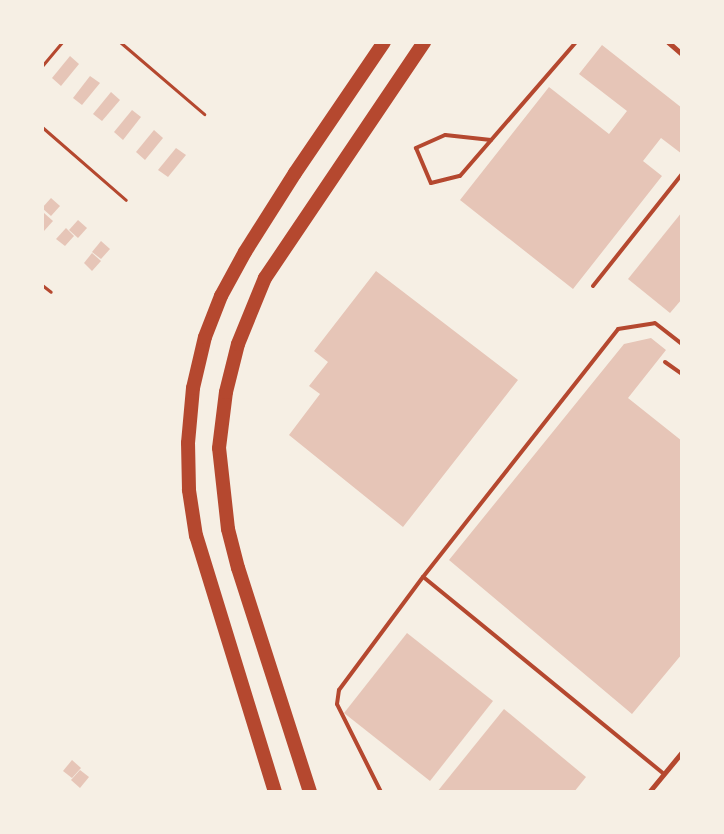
<!DOCTYPE html>
<html>
<head>
<meta charset="utf-8">
<style>
  body { margin:0 }
  #map { position:relative; width:724px; height:834px; overflow:hidden; background:#f6efe4; font-family:"Nunito Sans",sans-serif }
  div>[style] { position:absolute }
  [style*='--x'] { left:calc(var(--x)*1px); top:calc(var(--y)*1px); width:calc(var(--w)*1px); rotate:calc(var(--a)*1deg) }
  .building>* { inset:0; background:#e6c5b7 }
  .path>* { height:3px; margin:-1.5px; padding:0 1.5px; transform-origin:1.5px; border-radius:1.5px; background:#b5482f }
  .service>* { height:4px; margin:-2px; padding:0 2px; transform-origin:2px; border-radius:2px; background:#b5482f }
  .minor>* { height:5px; margin:-2.5px; padding:0 2.5px; transform-origin:2.5px; border-radius:2.5px; background:#b5482f }
  .trunk>* { height:14px; margin:-7px; padding:0 7px; transform-origin:7px; border-radius:7px; background:#b5482f }
  span { translate:-50% -50%; white-space:nowrap; text-align:center; line-height:1.15; -webkit-text-stroke:5px #f6efe4; paint-order:stroke }
  .frame { position:absolute; inset:0; border:44px solid #f6efe4; pointer-events:none }
</style>
</head>
<body>
<div id="map">
  <div class="building">
    <i style="clip-path:polygon(602px 45px,682px 108px,682px 154px,661px 138px,643px 161px,662px 176px,573px 289px,460px 200px,549px 87px,609px 134px,627px 111px,579px 74px)"></i>
    <i style="clip-path:polygon(70px 56px,79px 64px,61px 86px,52px 78px)"></i>
    <i style="clip-path:polygon(90px 76px,100px 83px,82px 105px,73px 98px)"></i>
    <i style="clip-path:polygon(111px 92px,120px 100px,102px 121px,93px 114px)"></i>
    <i style="clip-path:polygon(132px 110px,141px 117px,123px 140px,114px 132px)"></i>
    <i style="clip-path:polygon(154px 130px,163px 138px,145px 160px,136px 152px)"></i>
    <i style="clip-path:polygon(176px 148px,186px 155px,168px 177px,158px 170px)"></i>
    <i style="clip-path:polygon(51px 198px,60px 206px,51px 216px,42px 208px)"></i>
    <i style="clip-path:polygon(682px 212px,682px 299px,670px 313px,628px 279px)"></i>
    <i style="clip-path:polygon(44px 213px,53px 221px,44px 231px,42px 215px)"></i>
    <i style="clip-path:polygon(78px 220px,87px 228px,78px 238px,69px 230px)"></i>
    <i style="clip-path:polygon(66px 228px,74px 236px,65px 246px,56px 239px)"></i>
    <i style="clip-path:polygon(101px 241px,110px 249px,101px 259px,92px 252px)"></i>
    <i style="clip-path:polygon(92px 253px,101px 261px,92px 271px,84px 263px)"></i>
    <i style="clip-path:polygon(376px 271px,518px 380px,403px 527px,289px 435px,320px 394px,309px 386px,328px 362px,314px 351px)"></i>
    <i style="clip-path:polygon(651px 338px,666px 350px,628px 398px,682px 441px,682px 654px,632px 714px,449px 560px,624px 344px)"></i>
    <i style="clip-path:polygon(407px 633px,493px 701px,430px 781px,344px 713px)"></i>
    <i style="clip-path:polygon(504px 709px,586px 777px,574px 792px,437px 792px)"></i>
    <i style="clip-path:polygon(72px 760px,81px 768px,72px 778px,63px 771px)"></i>
    <i style="clip-path:polygon(80px 770px,89px 777px,80px 788px,71px 780px)"></i>
  </div>
  <div class="path">
    <i style="--x:120;--y:42;--w:111;--a:40.6"></i>
    <i style="--x:42;--y:66;--w:31;--a:-50"></i>
    <i style="--x:42;--y:127;--w:111;--a:41"></i>
    <i style="--x:42;--y:285;--w:11;--a:38"></i>
  </div>
  <div class="service">
    <i style="--x:491;--y:140;--w:46;--a:-173.8"></i>
    <i style="--x:445;--y:135;--w:32;--a:156"></i>
    <i style="--x:416;--y:148;--w:38;--a:67"></i>
    <i style="--x:431;--y:183;--w:30;--a:-14"></i>
    <i style="--x:460;--y:176;--w:177;--a:-49.1"></i>
    <i style="--x:593;--y:286;--w:143;--a:-51.5"></i>
    <i style="--x:665;--y:362;--w:21;--a:35"></i>
    <i style="--x:664;--y:774;--w:311;--a:-140.7"></i>
    <i style="--x:423;--y:577;--w:315;--a:-51.8"></i>
    <i style="--x:618;--y:329;--w:37;--a:-9"></i>
    <i style="--x:655;--y:323;--w:34;--a:38"></i>
    <i style="--x:381;--y:792;--w:98;--a:-116.6"></i>
    <i style="--x:337;--y:704;--w:14;--a:-82"></i>
    <i style="--x:339;--y:690;--w:141;--a:-53.4"></i>
  </div>
  <div class="minor">
    <i style="--x:668;--y:42;--w:18;--a:41"></i>
    <i style="--x:649;--y:792;--w:52;--a:-50.5"></i>
  </div>
  <div class="trunk">
    <i style="--x:275;--y:792;--w:268;--a:-107.1"></i>
    <i style="--x:196;--y:536;--w:47;--a:-98.7"></i>
    <i style="--x:189;--y:490;--w:47;--a:-91.2"></i>
    <i style="--x:188;--y:443;--w:55;--a:-84.8"></i>
    <i style="--x:193;--y:388;--w:52;--a:-76.8"></i>
    <i style="--x:205;--y:337;--w:44;--a:-68.7"></i>
    <i style="--x:221;--y:296;--w:50;--a:-61.4"></i>
    <i style="--x:245;--y:252;--w:93;--a:-57.7"></i>
    <i style="--x:295;--y:173;--w:158;--a:-55.8"></i>
    <i style="--x:310;--y:792;--w:235;--a:-107.8"></i>
    <i style="--x:238;--y:568;--w:40;--a:-104.4"></i>
    <i style="--x:228;--y:529;--w:81;--a:-96.3"></i>
    <i style="--x:219;--y:448;--w:56;--a:-82.9"></i>
    <i style="--x:226;--y:392;--w:49;--a:-76"></i>
    <i style="--x:238;--y:344;--w:71;--a:-67.8"></i>
    <i style="--x:265;--y:278;--w:285;--a:-56"></i>
  </div>
  <div class="frame"></div>
</div>
</body>
</html>
